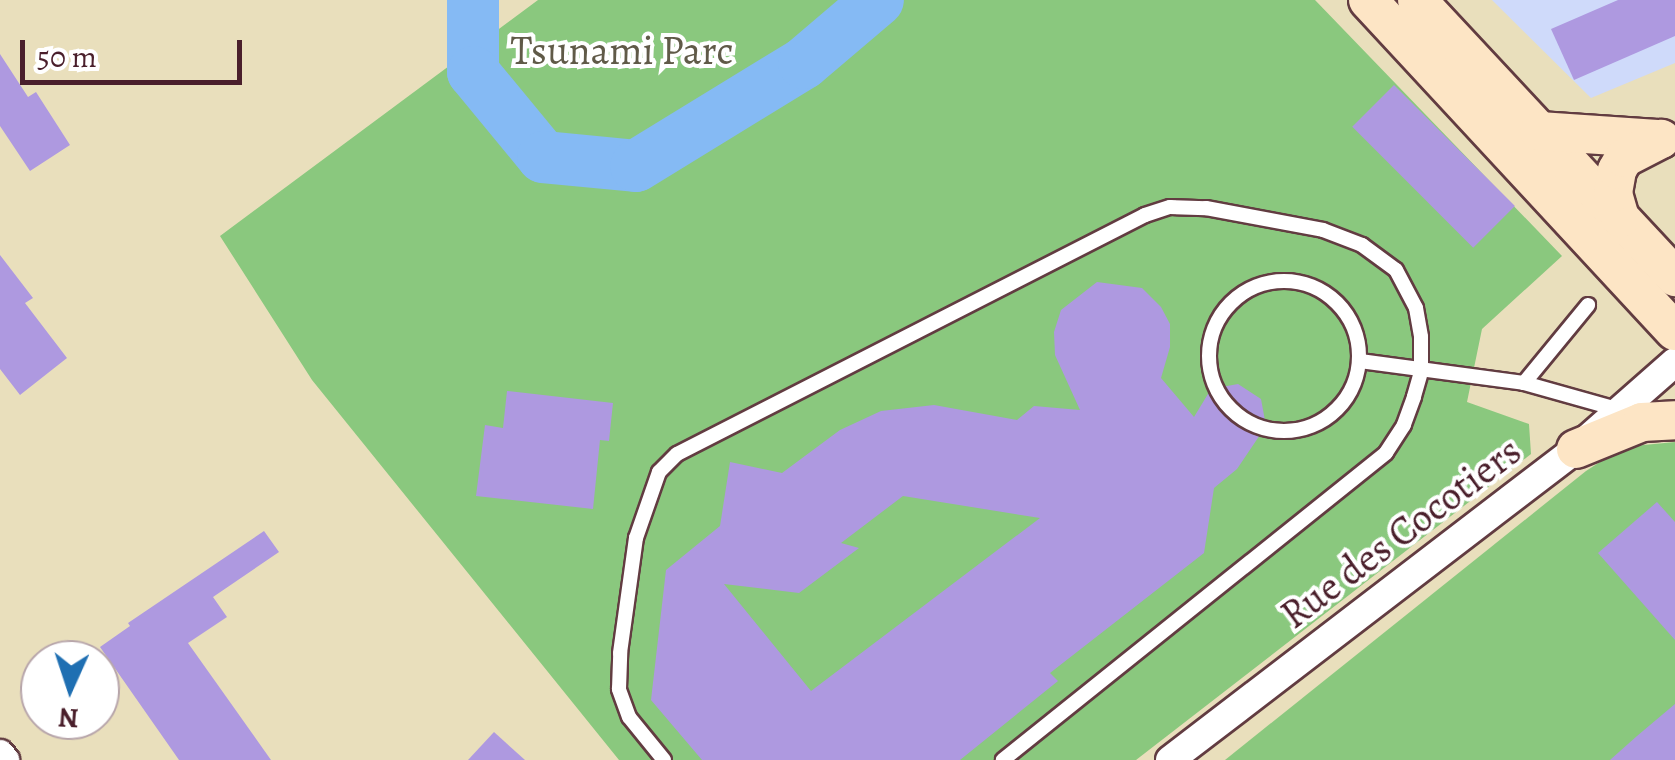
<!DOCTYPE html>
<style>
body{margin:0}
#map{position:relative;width:1675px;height:760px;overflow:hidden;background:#e9dfbc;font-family:Alegreya,serif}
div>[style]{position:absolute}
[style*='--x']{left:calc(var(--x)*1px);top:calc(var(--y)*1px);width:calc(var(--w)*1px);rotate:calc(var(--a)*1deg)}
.built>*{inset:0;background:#cfdafa}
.green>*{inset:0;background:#8ac87e}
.river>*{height:52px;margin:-26px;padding:0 26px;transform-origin:26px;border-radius:26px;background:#85baf4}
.building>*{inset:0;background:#ae99e0;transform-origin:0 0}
.roads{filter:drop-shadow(2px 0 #623c41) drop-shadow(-2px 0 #623c41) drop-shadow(0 2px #623c41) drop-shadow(0 -2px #623c41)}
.service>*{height:14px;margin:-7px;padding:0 7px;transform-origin:7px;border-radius:7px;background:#fff}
.service>.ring{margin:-7px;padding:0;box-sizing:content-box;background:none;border:14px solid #fff;border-radius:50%}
.minor>*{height:28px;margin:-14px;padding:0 14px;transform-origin:14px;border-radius:14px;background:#fff}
.secondary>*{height:38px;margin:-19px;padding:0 19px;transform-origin:19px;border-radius:19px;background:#fde5c5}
span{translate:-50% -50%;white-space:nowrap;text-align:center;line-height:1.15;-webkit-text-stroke:8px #fff;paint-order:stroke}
.park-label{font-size:40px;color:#605a48}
.street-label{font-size:40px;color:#4a1f2b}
.north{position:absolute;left:20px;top:640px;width:100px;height:100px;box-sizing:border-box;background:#fff;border:2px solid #b7a5aa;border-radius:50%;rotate:183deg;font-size:28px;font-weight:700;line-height:40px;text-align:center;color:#4a1f2b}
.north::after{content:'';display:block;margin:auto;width:35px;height:45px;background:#1f6fb2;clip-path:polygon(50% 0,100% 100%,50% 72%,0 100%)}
.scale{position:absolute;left:20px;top:40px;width:222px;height:45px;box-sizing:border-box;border:5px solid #4a1f2b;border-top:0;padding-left:12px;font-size:30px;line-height:35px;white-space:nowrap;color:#4a1f2b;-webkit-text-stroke:8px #fff;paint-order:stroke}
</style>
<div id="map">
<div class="built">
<i style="clip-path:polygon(1492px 0,1675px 0,1675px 63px,1591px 98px)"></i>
</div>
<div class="green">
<i style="clip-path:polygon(538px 0,1315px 0,1562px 256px,1482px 329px,1467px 402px,1529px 424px,1531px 454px,1136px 760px,619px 760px,312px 380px,220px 236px)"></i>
<i style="clip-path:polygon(1675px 442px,1675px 760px,1225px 760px,1586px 471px,1623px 447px)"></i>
</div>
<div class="river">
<i style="--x:473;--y:0;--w:72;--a:90"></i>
<i style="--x:473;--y:72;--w:110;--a:50.5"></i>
<i style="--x:543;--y:157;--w:93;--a:5.5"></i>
<i style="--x:636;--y:166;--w:197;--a:-31.5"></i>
<i style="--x:804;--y:63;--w:97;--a:-40.4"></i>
</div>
<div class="building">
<i style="clip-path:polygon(1618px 0,1675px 0,1675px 36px,1574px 80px,1551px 29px)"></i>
<i style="clip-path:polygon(0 54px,28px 97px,36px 92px,70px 145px,30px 171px,0 126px)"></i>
<i style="left:1394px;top:85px;width:171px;height:59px;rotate:45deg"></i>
<i style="clip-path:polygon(0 255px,33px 298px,25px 303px,67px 358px,20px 395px,0 369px)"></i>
<i style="clip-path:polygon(evenodd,1097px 282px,1142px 288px,1161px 307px,1170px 324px,1170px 347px,1161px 378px,1194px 417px,1211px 389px,1238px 384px,1261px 399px,1266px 426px,1237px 469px,1214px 488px,1204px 553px,1050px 673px,1058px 681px,960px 760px,702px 760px,651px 700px,666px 570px,720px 526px,730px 462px,782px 473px,840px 430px,881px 411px,934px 405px,1017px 420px,1034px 406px,1080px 410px,1055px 355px,1054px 332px,1061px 310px,1097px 282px,903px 496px,1040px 518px,811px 691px,724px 584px,799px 593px,859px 548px,841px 543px,903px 496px)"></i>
<i style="clip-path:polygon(507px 391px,613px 403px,609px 441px,600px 440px,593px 509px,476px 496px,485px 425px,503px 428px)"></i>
<i style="clip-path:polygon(1657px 502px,1675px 522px,1675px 640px,1598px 553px)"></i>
<i style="clip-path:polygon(264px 531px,279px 552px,213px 597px,227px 617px,188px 643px,271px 760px,179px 760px,100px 647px,130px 626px,128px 623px)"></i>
<i style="clip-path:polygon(1675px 704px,1675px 760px,1610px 760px,1637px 736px)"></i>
<i style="clip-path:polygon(494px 732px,525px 760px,468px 760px)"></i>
</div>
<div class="roads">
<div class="service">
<i class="ring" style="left:1209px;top:281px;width:136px;height:136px"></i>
<i style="--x:1360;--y:361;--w:165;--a:7.6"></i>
<i style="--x:1524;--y:383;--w:100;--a:15.7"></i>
<i style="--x:1524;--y:383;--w:101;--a:-50.6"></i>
<i style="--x:664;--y:760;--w:55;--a:-129.1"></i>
<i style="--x:629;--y:717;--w:30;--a:-110"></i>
<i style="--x:619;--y:689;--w:36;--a:-88"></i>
<i style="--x:620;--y:653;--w:116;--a:-82.1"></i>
<i style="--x:636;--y:538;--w:70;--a:-70.8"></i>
<i style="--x:659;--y:472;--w:25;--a:-45"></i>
<i style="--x:677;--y:454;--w:525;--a:-27.05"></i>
<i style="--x:1145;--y:215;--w:26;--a:-18"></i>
<i style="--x:1170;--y:207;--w:36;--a:2"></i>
<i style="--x:1206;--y:208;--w:119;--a:10.6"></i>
<i style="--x:1323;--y:230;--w:42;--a:21"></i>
<i style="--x:1362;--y:245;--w:42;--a:36.3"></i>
<i style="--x:1396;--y:270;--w:43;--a:62.2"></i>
<i style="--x:1416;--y:308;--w:29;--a:80"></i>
<i style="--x:1421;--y:337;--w:35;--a:90"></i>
<i style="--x:1421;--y:372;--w:26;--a:106"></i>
<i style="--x:1414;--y:397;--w:30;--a:110"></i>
<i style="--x:1404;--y:425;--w:33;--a:123"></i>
<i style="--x:1386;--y:453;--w:491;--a:141.3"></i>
</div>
<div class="minor">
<i style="--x:0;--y:754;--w:8;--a:50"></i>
<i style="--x:1170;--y:760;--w:511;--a:-37.45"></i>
<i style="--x:1576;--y:449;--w:132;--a:-41.3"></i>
</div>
<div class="secondary">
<i style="--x:1368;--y:0;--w:451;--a:47.2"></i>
<i style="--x:1417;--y:0;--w:379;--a:47"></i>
<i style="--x:1539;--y:131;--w:122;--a:3.8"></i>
<i style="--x:1620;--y:218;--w:26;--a:-106"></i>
<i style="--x:1613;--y:193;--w:23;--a:-80"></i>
<i style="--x:1617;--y:170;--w:14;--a:-60"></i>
<i style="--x:1624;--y:158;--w:42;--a:-27.2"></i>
<i style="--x:1576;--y:449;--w:71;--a:-22.2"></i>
<i style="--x:1642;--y:422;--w:33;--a:-3"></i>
</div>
</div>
<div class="park-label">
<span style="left:622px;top:51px">Tsunami Parc</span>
</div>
<div class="street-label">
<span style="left:1401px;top:533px;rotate:-37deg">Rue des Cocotiers</span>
</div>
<div class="north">N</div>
<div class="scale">50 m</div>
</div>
